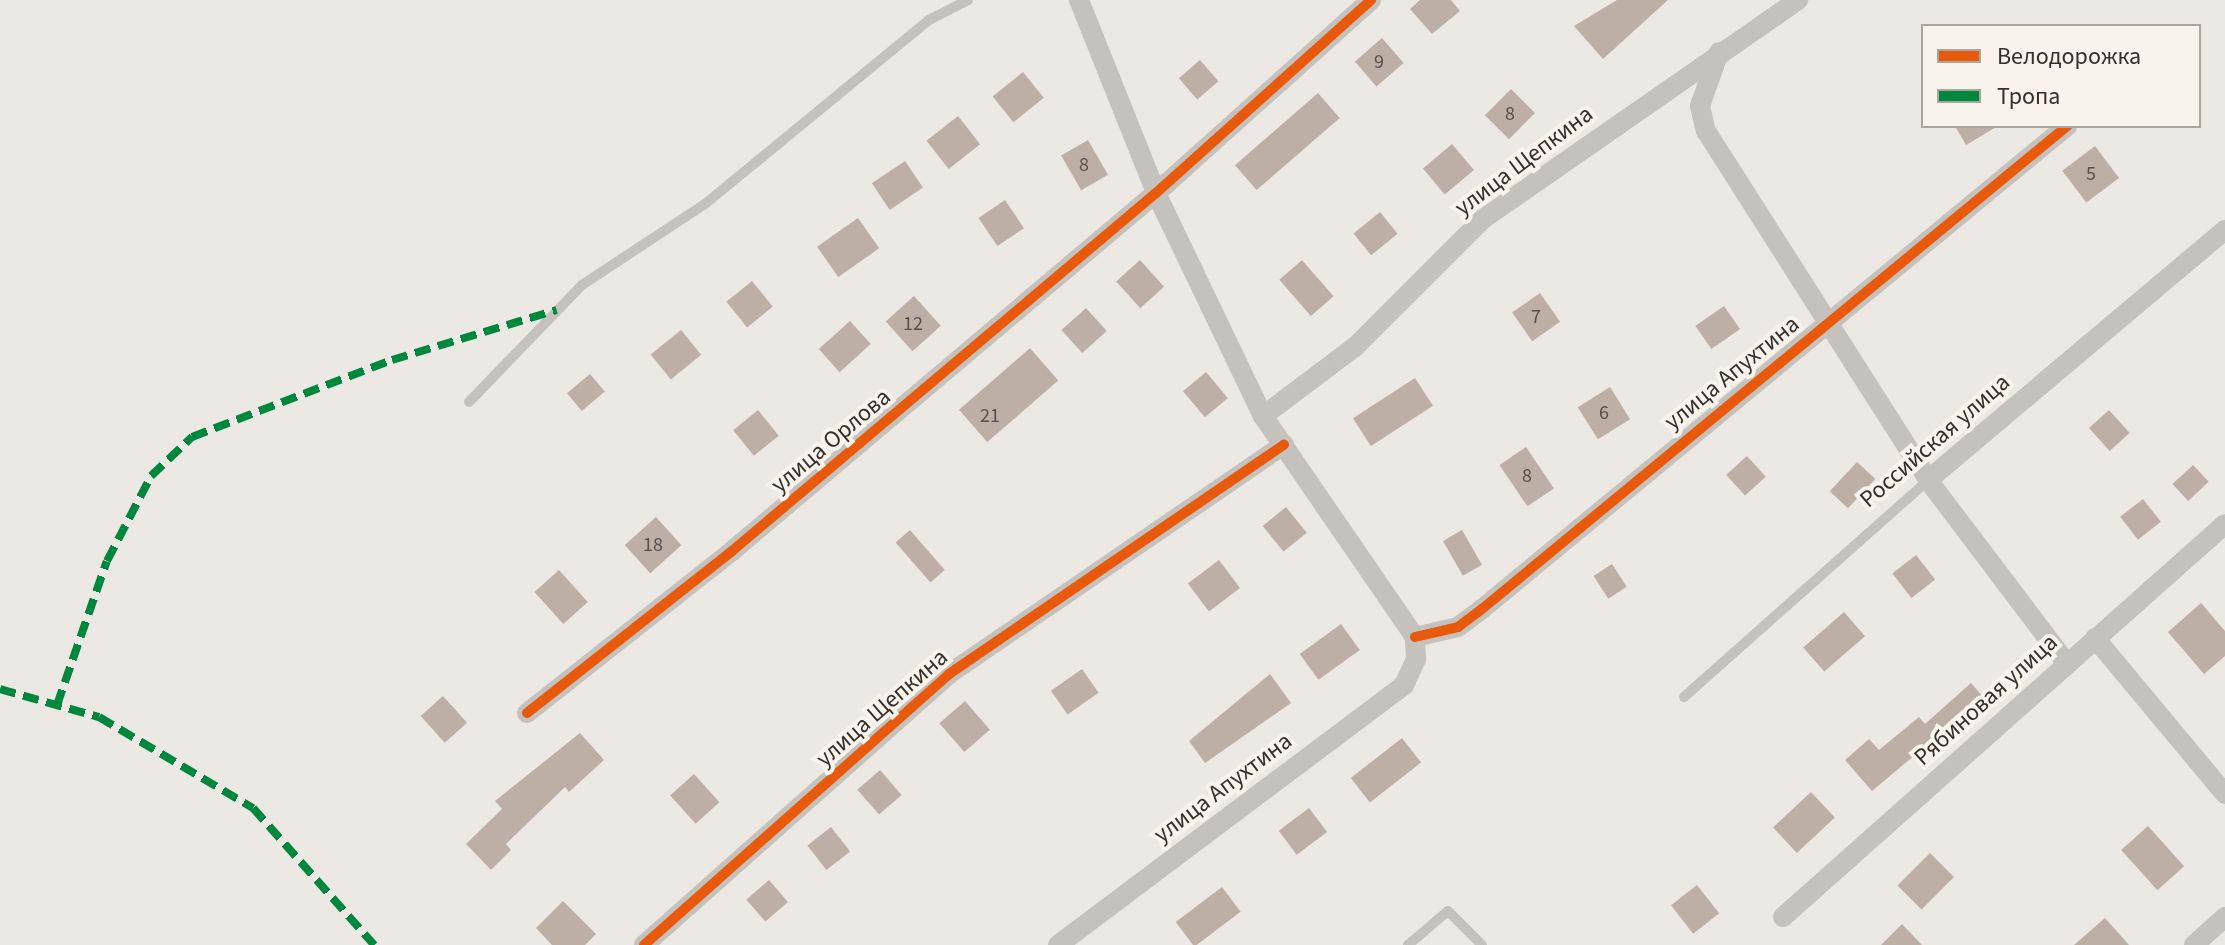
<!DOCTYPE html>
<meta charset="utf-8">
<style>
body{margin:0}
#map{position:relative;width:2225px;height:945px;overflow:hidden;background:#ece8e3;font-family:"Source Sans 3",sans-serif}
div>[style]{position:absolute}
[style*='--x']{left:calc(var(--x)*1px);top:calc(var(--y)*1px);width:calc(var(--w)*1px);rotate:calc(var(--a)*1deg)}
.building>*{inset:0;background:#beafa6;transform-origin:0 0}
.service>*{height:10px;margin:-5px;padding:0 5px;transform-origin:5px;border-radius:5px;background:#c5c1bc}
.minor>*{height:20px;margin:-10px;padding:0 10px;transform-origin:10px;border-radius:10px;background:#c5c1bc}
.quiet>*{height:8px;margin-top:-4px;transform-origin:0;background:repeating-linear-gradient(90deg,#00873e 0 16px,transparent 0 24px)}
.cycleway>*{height:10px;margin:-5px;padding:0 5px;transform-origin:5px;border-radius:5px;background:#e8590c}
span{translate:-50% -50%;white-space:nowrap;text-align:center;line-height:1.15;-webkit-text-stroke:8px #f8f3eb;paint-order:stroke}
.number-label{font-size:20px;color:#584f49}
.number-label span{-webkit-text-stroke-width:0}
.street-label{font-size:24px;color:#362f2a}
.legend{position:absolute;left:1921px;top:24px;width:280px;height:104px;box-sizing:border-box;background:#f8f3eb;border:2px solid #aaa59e;margin:0;padding:10px 14px;list-style:none;font-size:24px;color:#362f2a}
.legend li{display:flex;align-items:center;gap:16px;height:40px}
.legend b{width:40px;border:2px solid #aaa59e}
</style>
<div id="map">
<div class="building">
<i style="clip-path:polygon(1420px 0,1451px 0,1460px 11px,1432px 34px,1410px 9px)"></i>
<i style="clip-path:polygon(1617px 0,1668px 0,1603px 59px,1574px 26px)"></i>
<i style="left:1382px;top:38px;width:33px;height:36px;rotate:49deg"></i>
<i style="left:1200px;top:60px;width:28px;height:28px;rotate:49deg"></i>
<i style="left:1023px;top:72px;width:33px;height:39px;rotate:51deg"></i>
<i style="left:1511px;top:89px;width:34px;height:37px;rotate:45deg"></i>
<i style="left:1318px;top:93px;width:33px;height:110px;rotate:49deg"></i>
<i style="left:958px;top:116px;width:36px;height:40px;rotate:52deg"></i>
<i style="clip-path:polygon(1955px 126px,1998px 126px,1966px 145px)"></i>
<i style="left:1088px;top:140px;width:40px;height:31px;rotate:60deg"></i>
<i style="left:1452px;top:144px;width:34px;height:38px;rotate:50deg"></i>
<i style="left:2095px;top:146px;width:40px;height:41px;rotate:53deg"></i>
<i style="left:905px;top:161px;width:32px;height:40px;rotate:56deg"></i>
<i style="left:1005px;top:200px;width:34px;height:32px;rotate:56deg"></i>
<i style="left:1380px;top:212px;width:28px;height:34px;rotate:51deg"></i>
<i style="left:858px;top:218px;width:37px;height:50px;rotate:55deg"></i>
<i style="left:1140px;top:260px;width:36px;height:32px;rotate:48deg"></i>
<i style="left:1302px;top:260px;width:48px;height:30px;rotate:49deg"></i>
<i style="left:752px;top:281px;width:33px;height:33px;rotate:51deg"></i>
<i style="left:1540px;top:293px;width:35px;height:34px;rotate:55deg"></i>
<i style="left:914px;top:296px;width:40px;height:38px;rotate:48deg"></i>
<i style="left:1724px;top:306px;width:28px;height:35px;rotate:55deg"></i>
<i style="left:1086px;top:308px;width:31px;height:33px;rotate:48deg"></i>
<i style="left:850px;top:321px;width:31px;height:42px;rotate:48deg"></i>
<i style="left:681px;top:330px;width:32px;height:39px;rotate:51deg"></i>
<i style="left:1030px;top:348px;width:43px;height:94px;rotate:49deg"></i>
<i style="left:1206px;top:372px;width:34px;height:30px;rotate:50deg"></i>
<i style="left:590px;top:374px;width:23px;height:30px;rotate:50deg"></i>
<i style="left:1415px;top:378px;width:33px;height:74px;rotate:57deg"></i>
<i style="left:1610px;top:387px;width:38px;height:38px;rotate:58deg"></i>
<i style="left:758px;top:410px;width:33px;height:32px;rotate:51deg"></i>
<i style="left:2109px;top:410px;width:31px;height:27px;rotate:48deg"></i>
<i style="left:1526px;top:447px;width:50px;height:32px;rotate:56deg"></i>
<i style="left:1747px;top:456px;width:28px;height:28px;rotate:48deg"></i>
<i style="left:1857px;top:462px;width:25px;height:40px;rotate:43deg"></i>
<i style="left:2193px;top:465px;width:23px;height:28px;rotate:47deg"></i>
<i style="left:2143px;top:499px;width:29px;height:29px;rotate:52deg"></i>
<i style="left:1286px;top:507px;width:33px;height:30px;rotate:51deg"></i>
<i style="left:656px;top:517px;width:38px;height:42px;rotate:48deg"></i>
<i style="left:910px;top:530px;width:53px;height:19px;rotate:49deg"></i>
<i style="left:1462px;top:530px;width:40px;height:22px;rotate:60deg"></i>
<i style="left:1916px;top:555px;width:31px;height:30px;rotate:52deg"></i>
<i style="left:1219px;top:560px;width:35px;height:39px;rotate:53deg"></i>
<i style="left:1612px;top:564px;width:27px;height:22px;rotate:57deg"></i>
<i style="left:559px;top:570px;width:43px;height:33px;rotate:48deg"></i>
<i style="clip-path:polygon(2201px 603px,2225px 631px,2225px 656px,2204px 674px,2168px 632px)"></i>
<i style="left:1844px;top:612px;width:32px;height:54px;rotate:49deg"></i>
<i style="left:1341px;top:624px;width:32px;height:51px;rotate:54deg"></i>
<i style="left:1082px;top:669px;width:29px;height:38px;rotate:55deg"></i>
<i style="clip-path:polygon(1270px 674px,1291px 703px,1205px 763px,1189px 741px)"></i>
<i style="clip-path:polygon(1971px 683px,1984px 698px,1920px 761px,1915px 755px,1872px 791px,1845px 760px,1869px 739px,1879px 750px,1919px 717px,1925px 724px)"></i>
<i style="left:443px;top:696px;width:36px;height:30px;rotate:48deg"></i>
<i style="left:965px;top:701px;width:38px;height:34px;rotate:49deg"></i>
<i style="clip-path:polygon(580px 733px,604px 760px,569px 792px,565px 787px,506px 844px,511px 850px,491px 870px,466px 844px,502px 809px,495px 801px)"></i>
<i style="left:1402px;top:738px;width:31px;height:65px;rotate:52deg"></i>
<i style="left:880px;top:770px;width:33px;height:30px;rotate:49deg"></i>
<i style="left:694px;top:774px;width:38px;height:32px;rotate:48deg"></i>
<i style="left:1811px;top:792px;width:35px;height:52px;rotate:47deg"></i>
<i style="left:1309px;top:808px;width:30px;height:38px;rotate:53deg"></i>
<i style="left:2148px;top:826px;width:54px;height:36px;rotate:48deg"></i>
<i style="left:831px;top:827px;width:31px;height:30px;rotate:52deg"></i>
<i style="left:1930px;top:853px;width:34px;height:46px;rotate:45deg"></i>
<i style="left:769px;top:880px;width:29px;height:30px;rotate:49deg"></i>
<i style="left:1697px;top:885px;width:36px;height:33px;rotate:52deg"></i>
<i style="left:1222px;top:887px;width:31px;height:58px;rotate:53deg"></i>
<i style="clip-path:polygon(563px 901px,596px 934px,585px 945px,552px 945px,536px 928px)"></i>
<i style="clip-path:polygon(2105px 918px,2129px 945px,2074px 945px)"></i>
<i style="clip-path:polygon(1902px 924px,1922px 945px,1881px 945px)"></i>
</div>
<div class="service">
<i style="--x:469;--y:402;--w:163;--a:-46"></i>
<i style="--x:582;--y:285;--w:147;--a:-33.4"></i>
<i style="--x:705;--y:204;--w:290;--a:-39.4"></i>
<i style="--x:929;--y:20;--w:44;--a:-27.1"></i>
<i style="--x:1684;--y:697;--w:327;--a:-41.6"></i>
<i style="--x:1408;--y:945;--w:52;--a:-40.4"></i>
<i style="--x:1448;--y:911;--w:48;--a:45"></i>
</div>
<div class="minor">
<i style="--x:1079;--y:0;--w:208;--a:68.2"></i>
<i style="--x:1156;--y:193;--w:247;--a:64.4"></i>
<i style="--x:1263;--y:416;--w:268;--a:55.5"></i>
<i style="--x:1719;--y:52;--w:57;--a:109.4"></i>
<i style="--x:1700;--y:106;--w:26;--a:77"></i>
<i style="--x:1706;--y:131;--w:414;--a:57.5"></i>
<i style="--x:1928;--y:480;--w:231;--a:52.9"></i>
<i style="--x:1263;--y:416;--w:116;--a:-37"></i>
<i style="--x:1356;--y:346;--w:180;--a:-45"></i>
<i style="--x:1483;--y:219;--w:384;--a:-34.8"></i>
<i style="--x:1928;--y:480;--w:388;--a:-40.1"></i>
<i style="--x:1415;--y:637;--w:44;--a:-13.1"></i>
<i style="--x:1458;--y:627;--w:30;--a:-37"></i>
<i style="--x:1482;--y:609;--w:759;--a:-39.54"></i>
<i style="--x:2095;--y:638;--w:203;--a:50.2"></i>
<i style="--x:527;--y:713;--w:261;--a:-38.3"></i>
<i style="--x:732;--y:551;--w:555;--a:-40.18"></i>
<i style="--x:1156;--y:193;--w:289;--a:-41.9"></i>
<i style="--x:1783;--y:917;--w:591;--a:-41.64"></i>
<i style="--x:644;--y:945;--w:408;--a:-41.6"></i>
<i style="--x:949;--y:674;--w:406;--a:-34.4"></i>
<i style="--x:1058;--y:945;--w:433;--a:-36.9"></i>
<i style="--x:1404;--y:685;--w:29;--a:-65"></i>
<i style="--x:1416;--y:659;--w:22;--a:-93"></i>
<i style="--x:2194;--y:945;--w:42;--a:-42.1"></i>
</div>
<div class="quiet">
<i style="--x:0;--y:689;--w:103;--a:15.8"></i>
<i style="--x:99;--y:717;--w:179;--a:30.6"></i>
<i style="--x:253;--y:808;--w:183;--a:48.5"></i>
<i style="--x:57;--y:705;--w:152;--a:-70.9"></i>
<i style="--x:107;--y:561;--w:96;--a:-62.6"></i>
<i style="--x:151;--y:476;--w:57;--a:-43.6"></i>
<i style="--x:192;--y:437;--w:214;--a:-21.1"></i>
<i style="--x:392;--y:360;--w:172;--a:-16.9"></i>
</div>
<div class="cycleway">
<i style="--x:1415;--y:637;--w:44;--a:-13.1"></i>
<i style="--x:1458;--y:627;--w:30;--a:-37"></i>
<i style="--x:1482;--y:609;--w:759;--a:-39.54"></i>
<i style="--x:527;--y:713;--w:261;--a:-38.3"></i>
<i style="--x:732;--y:551;--w:555;--a:-40.18"></i>
<i style="--x:1156;--y:193;--w:289;--a:-41.9"></i>
<i style="--x:644;--y:945;--w:408;--a:-41.6"></i>
<i style="--x:949;--y:674;--w:406;--a:-34.4"></i>
</div>
<div class="number-label">
<span style="left:1379px;top:62px">9</span>
<span style="left:1510px;top:114px">8</span>
<span style="left:1084px;top:165px">8</span>
<span style="left:2091px;top:174px">5</span>
<span style="left:1536px;top:317px">7</span>
<span style="left:913px;top:324px">12</span>
<span style="left:1604px;top:413px">6</span>
<span style="left:990px;top:416px">21</span>
<span style="left:1527px;top:476px">8</span>
<span style="left:653px;top:545px">18</span>
</div>
<div class="street-label">
<span style="left:1524px;top:161px;rotate:-37deg">улица Щепкина</span>
<span style="left:1732px;top:373px;rotate:-39deg">улица Апухтина</span>
<span style="left:831px;top:441px;rotate:-40deg">улица Орлова</span>
<span style="left:1935px;top:441px;rotate:-41deg">Российская улица</span>
<span style="left:1986px;top:700px;rotate:-42deg">Рябиновая улица</span>
<span style="left:882px;top:708px;rotate:-41deg">улица Щепкина</span>
<span style="left:1223px;top:788px;rotate:-37deg">улица Апухтина</span>
</div>
<ul class="legend">
<li><b style="height:10px;background:#e8590c"></b>Велодорожка</li>
<li><b style="height:10px;background:#00873e"></b>Тропа</li>
</ul>
</div>
